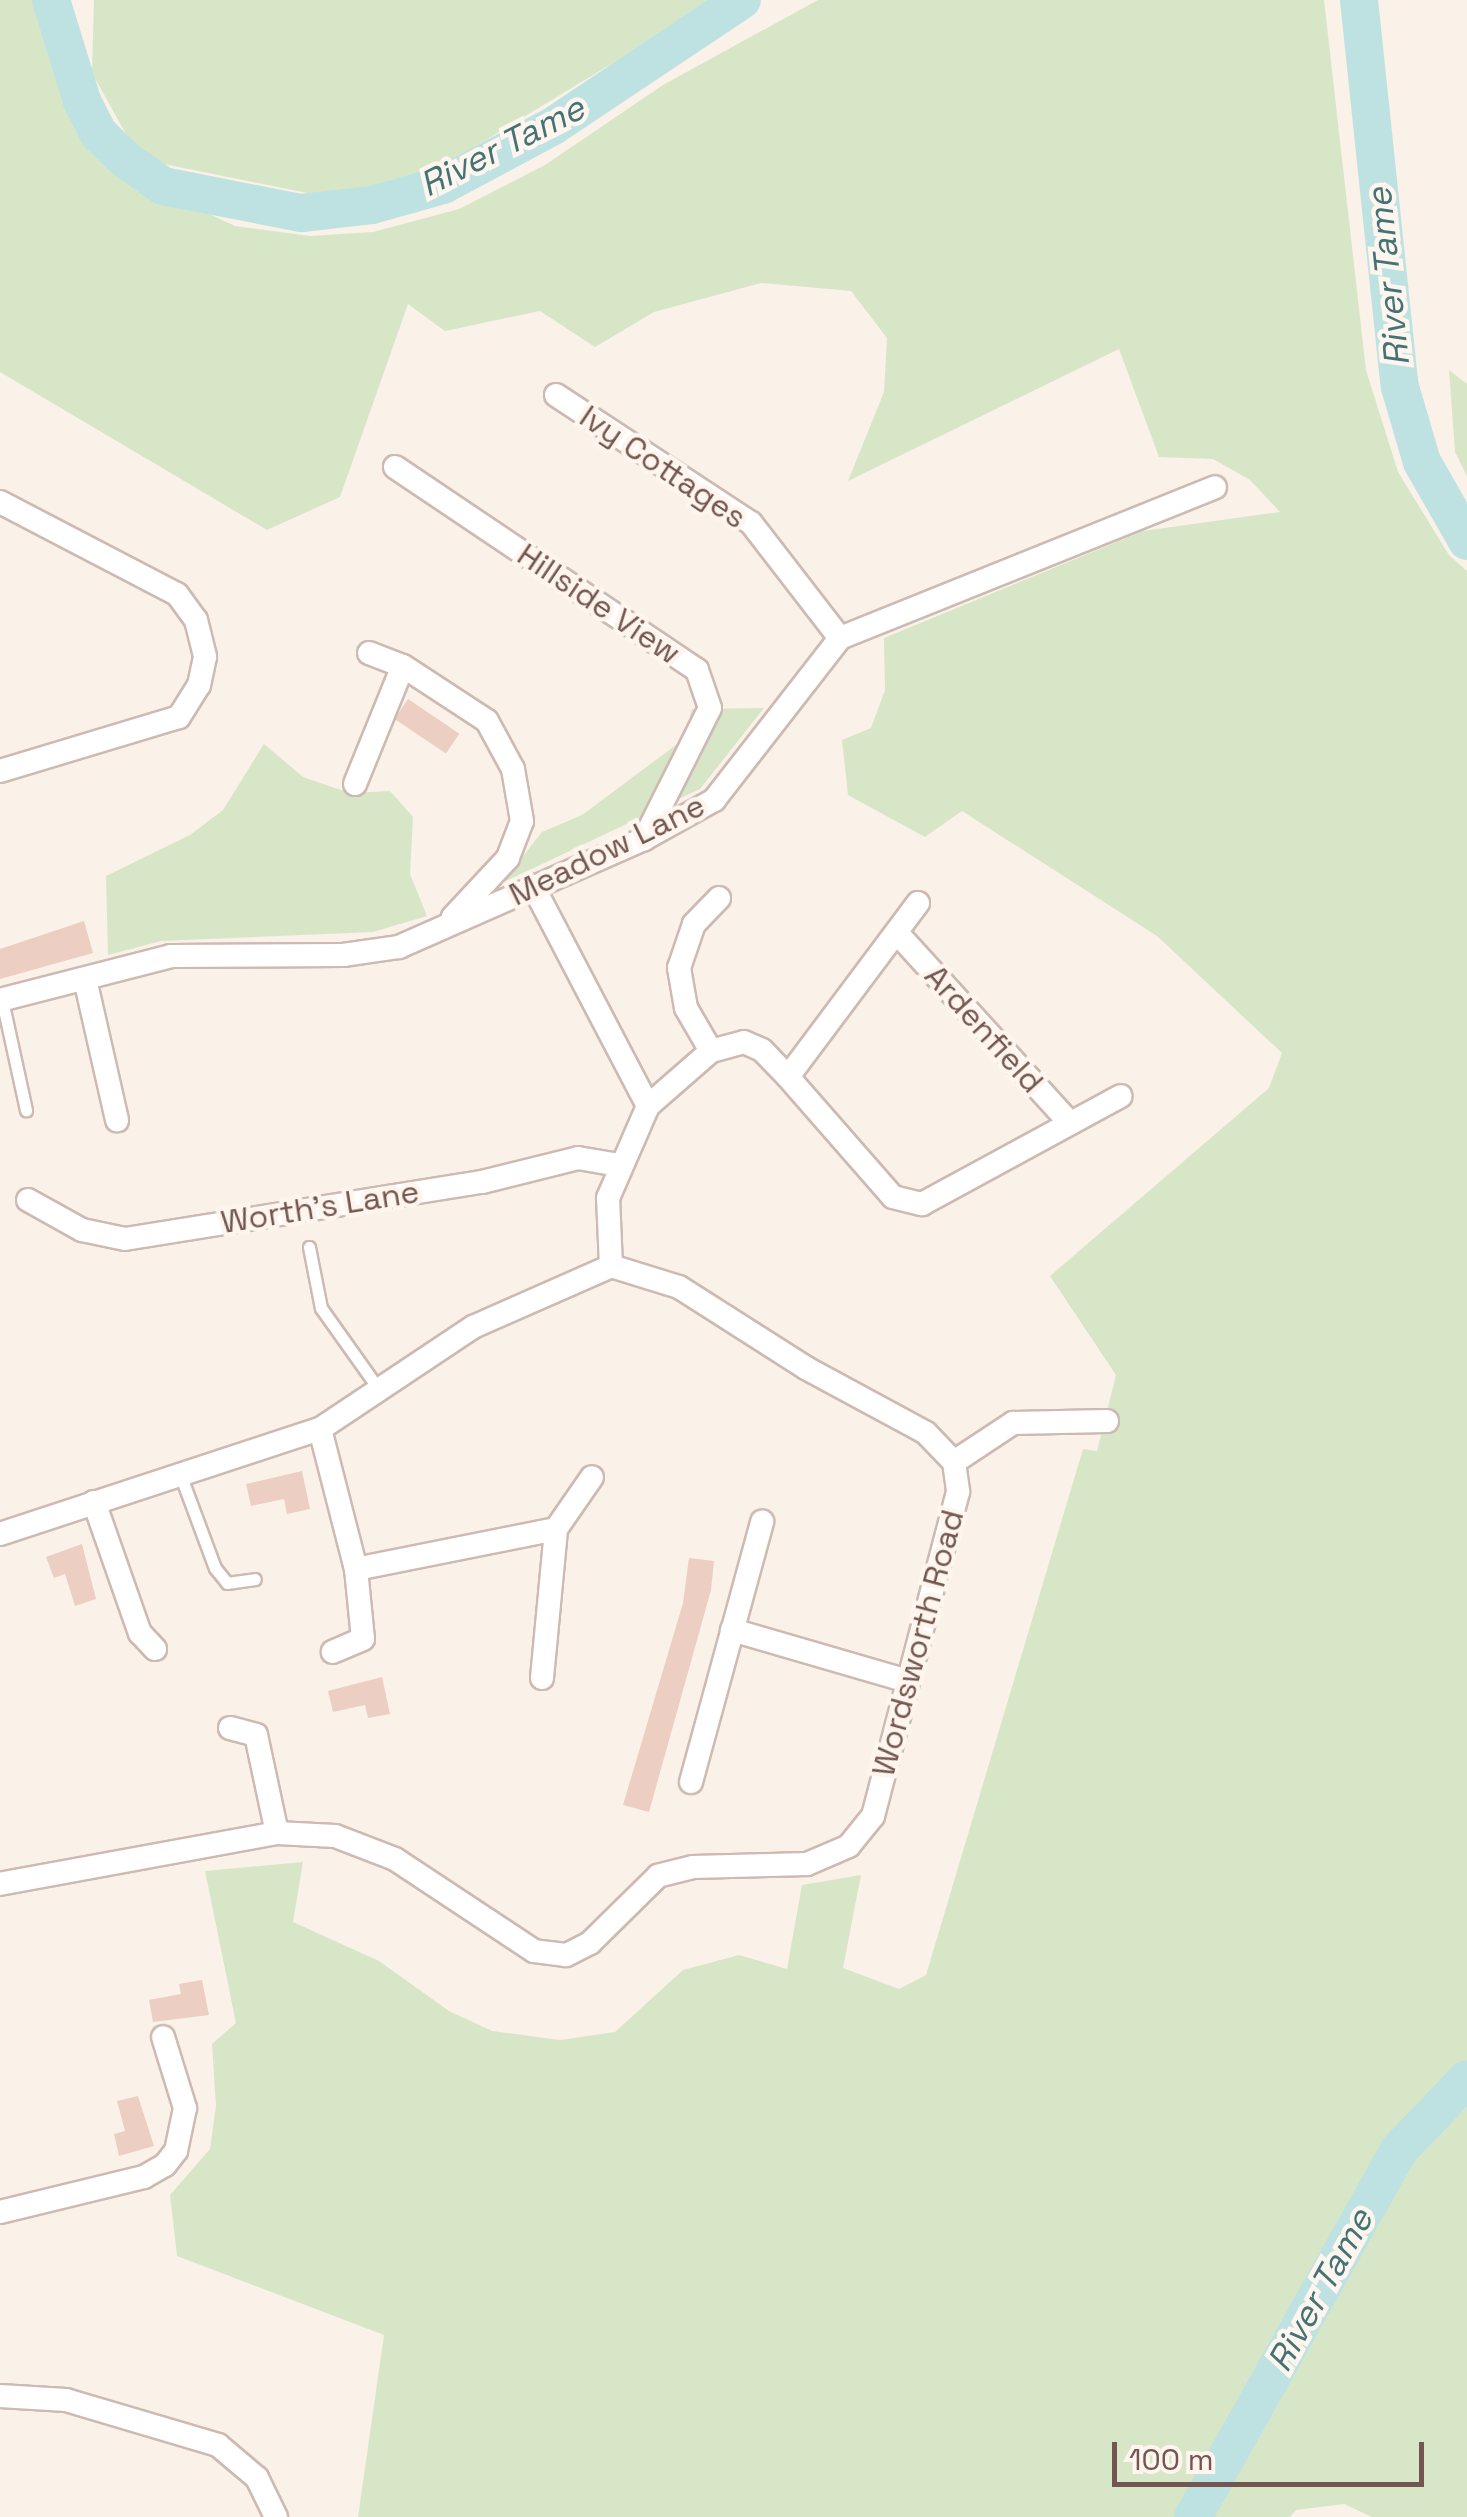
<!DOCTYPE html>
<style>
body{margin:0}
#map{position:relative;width:1467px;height:2517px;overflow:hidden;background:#faf1e8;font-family:"Space Grotesk",sans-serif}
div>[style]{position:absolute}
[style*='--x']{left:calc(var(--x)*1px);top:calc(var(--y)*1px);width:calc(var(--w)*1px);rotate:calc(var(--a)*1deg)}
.green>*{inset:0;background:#d8e6c8}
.river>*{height:38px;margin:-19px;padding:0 19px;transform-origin:19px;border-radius:19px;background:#bee2e2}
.building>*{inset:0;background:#edcec2;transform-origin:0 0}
.roads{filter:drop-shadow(2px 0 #cdbab2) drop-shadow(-2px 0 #cdbab2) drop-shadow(0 2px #cdbab2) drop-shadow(0 -2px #cdbab2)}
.lane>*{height:11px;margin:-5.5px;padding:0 5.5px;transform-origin:5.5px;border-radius:5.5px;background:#fff}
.street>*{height:22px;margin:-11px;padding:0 11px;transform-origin:11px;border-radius:11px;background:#fff}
span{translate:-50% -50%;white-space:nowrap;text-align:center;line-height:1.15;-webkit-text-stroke:9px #fdf5ee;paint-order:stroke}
.street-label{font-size:32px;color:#72564f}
.water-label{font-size:35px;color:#447375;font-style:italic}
.scale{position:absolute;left:1112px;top:2442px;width:312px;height:45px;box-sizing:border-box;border:5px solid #72564f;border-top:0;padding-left:12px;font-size:30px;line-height:35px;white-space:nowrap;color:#72564f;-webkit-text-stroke:8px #fdf5ee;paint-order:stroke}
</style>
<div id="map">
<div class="green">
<i style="clip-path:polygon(0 0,42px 0,87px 140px,115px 170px,235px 226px,310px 236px,373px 232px,459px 209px,545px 165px,663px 85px,818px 0,1324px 0,1366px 370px,1398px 472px,1449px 555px,1467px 571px,1467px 2517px,1372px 2517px,1344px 2504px,1296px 2510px,1290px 2517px,358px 2517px,384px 2335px,177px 2256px,170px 2195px,210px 2149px,216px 2106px,212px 2044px,236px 2023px,205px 1871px,303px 1862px,293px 1922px,379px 1961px,449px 2011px,492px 2031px,560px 2040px,615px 2032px,683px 1970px,739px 1955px,787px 1969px,802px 1885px,861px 1875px,843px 1968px,899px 1989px,926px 1975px,1083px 1449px,1097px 1451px,1116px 1375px,1050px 1276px,1269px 1088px,1282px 1053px,1157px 936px,962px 811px,925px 837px,848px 795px,842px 740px,871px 728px,885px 690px,884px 638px,1143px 531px,1280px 512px,1250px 480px,1213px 459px,1159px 457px,1119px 349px,848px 481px,884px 392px,887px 338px,851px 291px,761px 283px,654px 312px,595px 347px,540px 311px,445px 331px,408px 304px,340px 497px,267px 530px,0 372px)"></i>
<i style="clip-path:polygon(94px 0,717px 0,461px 155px,416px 179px,360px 194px,307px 193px,154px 162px,131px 143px,92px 73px)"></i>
<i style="clip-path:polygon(1449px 370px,1467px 384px,1467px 476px,1455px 452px)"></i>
<i style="clip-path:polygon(764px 708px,700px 789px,502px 883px,542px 832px,582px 815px,684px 739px,692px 709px)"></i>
<i style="clip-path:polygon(264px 744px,303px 777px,350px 793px,390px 791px,413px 817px,410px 874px,427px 916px,373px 932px,161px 941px,108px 955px,106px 876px,190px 835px,223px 810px)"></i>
</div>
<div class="river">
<i style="--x:51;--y:0;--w:106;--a:72.9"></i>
<i style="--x:82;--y:101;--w:36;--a:63"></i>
<i style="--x:98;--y:133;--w:39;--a:44"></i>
<i style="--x:126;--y:160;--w:45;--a:35.1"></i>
<i style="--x:163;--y:186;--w:141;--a:11.1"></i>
<i style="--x:301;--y:213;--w:71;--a:-6.4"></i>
<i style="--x:372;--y:205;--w:74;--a:-15.7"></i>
<i style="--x:443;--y:185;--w:125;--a:-28.2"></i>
<i style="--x:553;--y:126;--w:227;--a:-33.7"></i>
<i style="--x:1359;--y:0;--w:389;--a:84"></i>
<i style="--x:1400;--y:387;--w:78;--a:73.7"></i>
<i style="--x:1422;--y:462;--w:91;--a:60.3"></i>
<i style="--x:1193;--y:2517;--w:421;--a:-60.7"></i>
<i style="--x:1399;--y:2150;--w:98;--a:-46.2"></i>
</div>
<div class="building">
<i style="left:408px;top:699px;width:62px;height:24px;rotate:34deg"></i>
<i style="clip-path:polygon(84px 921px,93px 953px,0 979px,0 949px)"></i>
<i style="clip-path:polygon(302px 1471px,310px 1509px,287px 1514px,284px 1499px,251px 1506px,246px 1484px)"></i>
<i style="clip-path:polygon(82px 1544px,96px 1599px,75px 1606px,65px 1574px,54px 1578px,46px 1557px)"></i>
<i style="clip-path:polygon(689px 1558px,714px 1561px,711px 1590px,649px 1812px,623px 1805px,683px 1603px)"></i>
<i style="clip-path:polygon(382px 1677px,390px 1714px,368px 1718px,365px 1705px,333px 1712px,328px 1691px)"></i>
<i style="clip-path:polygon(202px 1980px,209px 2015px,153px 2022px,149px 2000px,181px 1994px,179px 1984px)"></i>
<i style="clip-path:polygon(138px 2096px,154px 2146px,119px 2156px,114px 2134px,125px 2131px,117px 2101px)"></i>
</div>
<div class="roads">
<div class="lane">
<i style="--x:2;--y:1000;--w:113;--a:77.7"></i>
<i style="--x:309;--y:1247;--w:62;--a:78.9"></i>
<i style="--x:321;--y:1308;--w:102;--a:54.6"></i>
<i style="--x:180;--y:1474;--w:100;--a:69.6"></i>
<i style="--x:215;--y:1568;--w:19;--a:51"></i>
<i style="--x:227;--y:1583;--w:28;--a:-8"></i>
</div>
<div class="street">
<i style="--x:556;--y:395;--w:233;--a:33.3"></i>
<i style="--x:751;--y:523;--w:145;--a:52.3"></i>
<i style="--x:395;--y:467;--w:364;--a:33.9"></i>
<i style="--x:697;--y:670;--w:40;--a:71.1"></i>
<i style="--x:710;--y:708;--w:147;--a:116.7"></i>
<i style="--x:0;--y:502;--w:199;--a:27.5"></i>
<i style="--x:177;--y:594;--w:32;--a:54"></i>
<i style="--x:196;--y:620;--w:38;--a:76"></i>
<i style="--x:205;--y:657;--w:29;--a:102"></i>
<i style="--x:199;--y:685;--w:38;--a:122"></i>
<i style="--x:179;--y:717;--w:187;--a:163.2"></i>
<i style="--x:369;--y:653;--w:36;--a:21"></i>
<i style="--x:403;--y:666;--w:100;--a:33.2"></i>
<i style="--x:487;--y:721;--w:55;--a:61.6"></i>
<i style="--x:513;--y:769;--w:53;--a:80.2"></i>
<i style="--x:522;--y:821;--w:40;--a:111"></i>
<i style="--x:508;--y:858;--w:81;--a:133"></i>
<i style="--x:355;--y:784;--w:127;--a:-67.9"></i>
<i style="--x:533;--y:886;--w:248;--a:62.4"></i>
<i style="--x:918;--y:903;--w:217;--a:126.8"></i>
<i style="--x:788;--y:1077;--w:159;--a:48.8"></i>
<i style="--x:893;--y:1197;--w:30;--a:14"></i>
<i style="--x:922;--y:1204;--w:226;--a:-28.5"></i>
<i style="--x:898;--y:934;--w:256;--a:47.7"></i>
<i style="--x:85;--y:979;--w:145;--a:77.2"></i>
<i style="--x:0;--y:1000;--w:177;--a:-14.4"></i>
<i style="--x:171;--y:956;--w:172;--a:-0.3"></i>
<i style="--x:343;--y:955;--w:57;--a:-8.1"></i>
<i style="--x:399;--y:947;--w:268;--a:-23.8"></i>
<i style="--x:644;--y:839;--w:80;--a:-29.1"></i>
<i style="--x:714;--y:800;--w:205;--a:-52.1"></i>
<i style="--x:840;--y:638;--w:404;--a:-21.9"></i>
<i style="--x:711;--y:1051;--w:50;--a:-120.2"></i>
<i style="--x:686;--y:1008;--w:41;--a:-99.9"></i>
<i style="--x:679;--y:968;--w:46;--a:-71.2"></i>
<i style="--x:694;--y:924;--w:36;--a:-46"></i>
<i style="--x:28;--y:1200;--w:62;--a:29.1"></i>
<i style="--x:82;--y:1230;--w:44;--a:11.8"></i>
<i style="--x:125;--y:1239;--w:362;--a:-9.1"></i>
<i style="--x:482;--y:1182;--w:99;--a:-14"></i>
<i style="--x:578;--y:1158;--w:42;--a:9.7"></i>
<i style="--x:611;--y:1266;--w:68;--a:-92.5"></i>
<i style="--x:608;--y:1198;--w:100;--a:-66.5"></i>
<i style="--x:648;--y:1106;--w:84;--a:-41.1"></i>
<i style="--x:711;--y:1051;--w:34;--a:-15"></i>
<i style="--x:744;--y:1042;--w:20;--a:24"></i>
<i style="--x:762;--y:1050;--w:37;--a:46"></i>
<i style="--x:320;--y:1429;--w:145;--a:75.6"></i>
<i style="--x:356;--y:1569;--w:70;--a:84.3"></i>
<i style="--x:363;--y:1639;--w:33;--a:157"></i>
<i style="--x:954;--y:1462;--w:71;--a:-33.5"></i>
<i style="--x:1013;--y:1423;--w:94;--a:-1.2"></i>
<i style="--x:94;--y:1502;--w:139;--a:70.7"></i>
<i style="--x:140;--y:1633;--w:22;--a:47"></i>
<i style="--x:0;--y:1534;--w:337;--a:-18.2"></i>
<i style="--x:320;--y:1429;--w:184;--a:-33.7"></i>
<i style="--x:473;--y:1327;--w:151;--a:-23.8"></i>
<i style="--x:611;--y:1266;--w:71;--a:17.2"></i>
<i style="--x:679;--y:1287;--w:151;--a:32.5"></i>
<i style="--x:806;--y:1368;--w:136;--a:28.4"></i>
<i style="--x:926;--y:1433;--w:40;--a:46"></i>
<i style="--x:954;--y:1462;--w:30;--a:82"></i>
<i style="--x:958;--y:1492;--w:335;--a:104.7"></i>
<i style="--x:873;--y:1816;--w:38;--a:129"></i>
<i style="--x:849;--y:1846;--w:46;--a:156.8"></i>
<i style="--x:807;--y:1864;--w:114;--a:178.5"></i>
<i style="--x:693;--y:1867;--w:36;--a:166"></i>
<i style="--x:658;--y:1876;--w:95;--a:135.4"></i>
<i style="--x:590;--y:1943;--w:27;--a:153"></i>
<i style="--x:566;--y:1955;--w:32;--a:-173"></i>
<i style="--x:534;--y:1951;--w:167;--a:-146.5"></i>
<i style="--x:395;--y:1859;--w:64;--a:-159"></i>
<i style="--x:335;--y:1836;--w:58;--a:-177"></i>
<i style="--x:277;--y:1833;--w:282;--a:169.6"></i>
<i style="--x:356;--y:1569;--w:204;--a:-11.3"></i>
<i style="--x:732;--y:1630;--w:183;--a:16.2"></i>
<i style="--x:542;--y:1678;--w:150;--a:-84.6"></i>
<i style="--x:556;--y:1529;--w:63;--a:-55.3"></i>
<i style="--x:230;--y:1728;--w:27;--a:15"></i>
<i style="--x:256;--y:1735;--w:100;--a:77.9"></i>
<i style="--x:691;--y:1782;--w:270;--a:-74.7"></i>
<i style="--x:0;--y:2212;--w:148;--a:-13.7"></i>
<i style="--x:144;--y:2177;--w:24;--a:-30"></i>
<i style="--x:165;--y:2165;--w:18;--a:-52"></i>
<i style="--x:176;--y:2151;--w:44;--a:-78.2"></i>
<i style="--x:185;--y:2108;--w:74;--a:-107.2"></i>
<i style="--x:0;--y:2396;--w:66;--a:3.5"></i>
<i style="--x:66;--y:2400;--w:159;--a:16.5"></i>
<i style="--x:218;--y:2445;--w:51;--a:40.2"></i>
<i style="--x:257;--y:2478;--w:43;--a:64"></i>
</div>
</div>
<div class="street-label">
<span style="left:663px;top:467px;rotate:34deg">Ivy Cottages</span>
<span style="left:599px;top:604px;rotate:34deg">Hillside View</span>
<span style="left:607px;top:850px;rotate:-26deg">Meadow Lane</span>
<span style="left:984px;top:1029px;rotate:48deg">Ardenfield</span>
<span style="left:320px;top:1207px;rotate:-9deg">Worth's Lane</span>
<span style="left:918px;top:1643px;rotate:-75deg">Wordsworth Road</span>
</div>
<div class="water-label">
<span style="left:502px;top:146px;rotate:-27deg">River Tame</span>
<span style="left:1388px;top:277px;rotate:-96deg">River Tame</span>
<span style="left:1320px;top:2290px;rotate:-61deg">River Tame</span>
</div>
<div class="scale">100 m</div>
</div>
